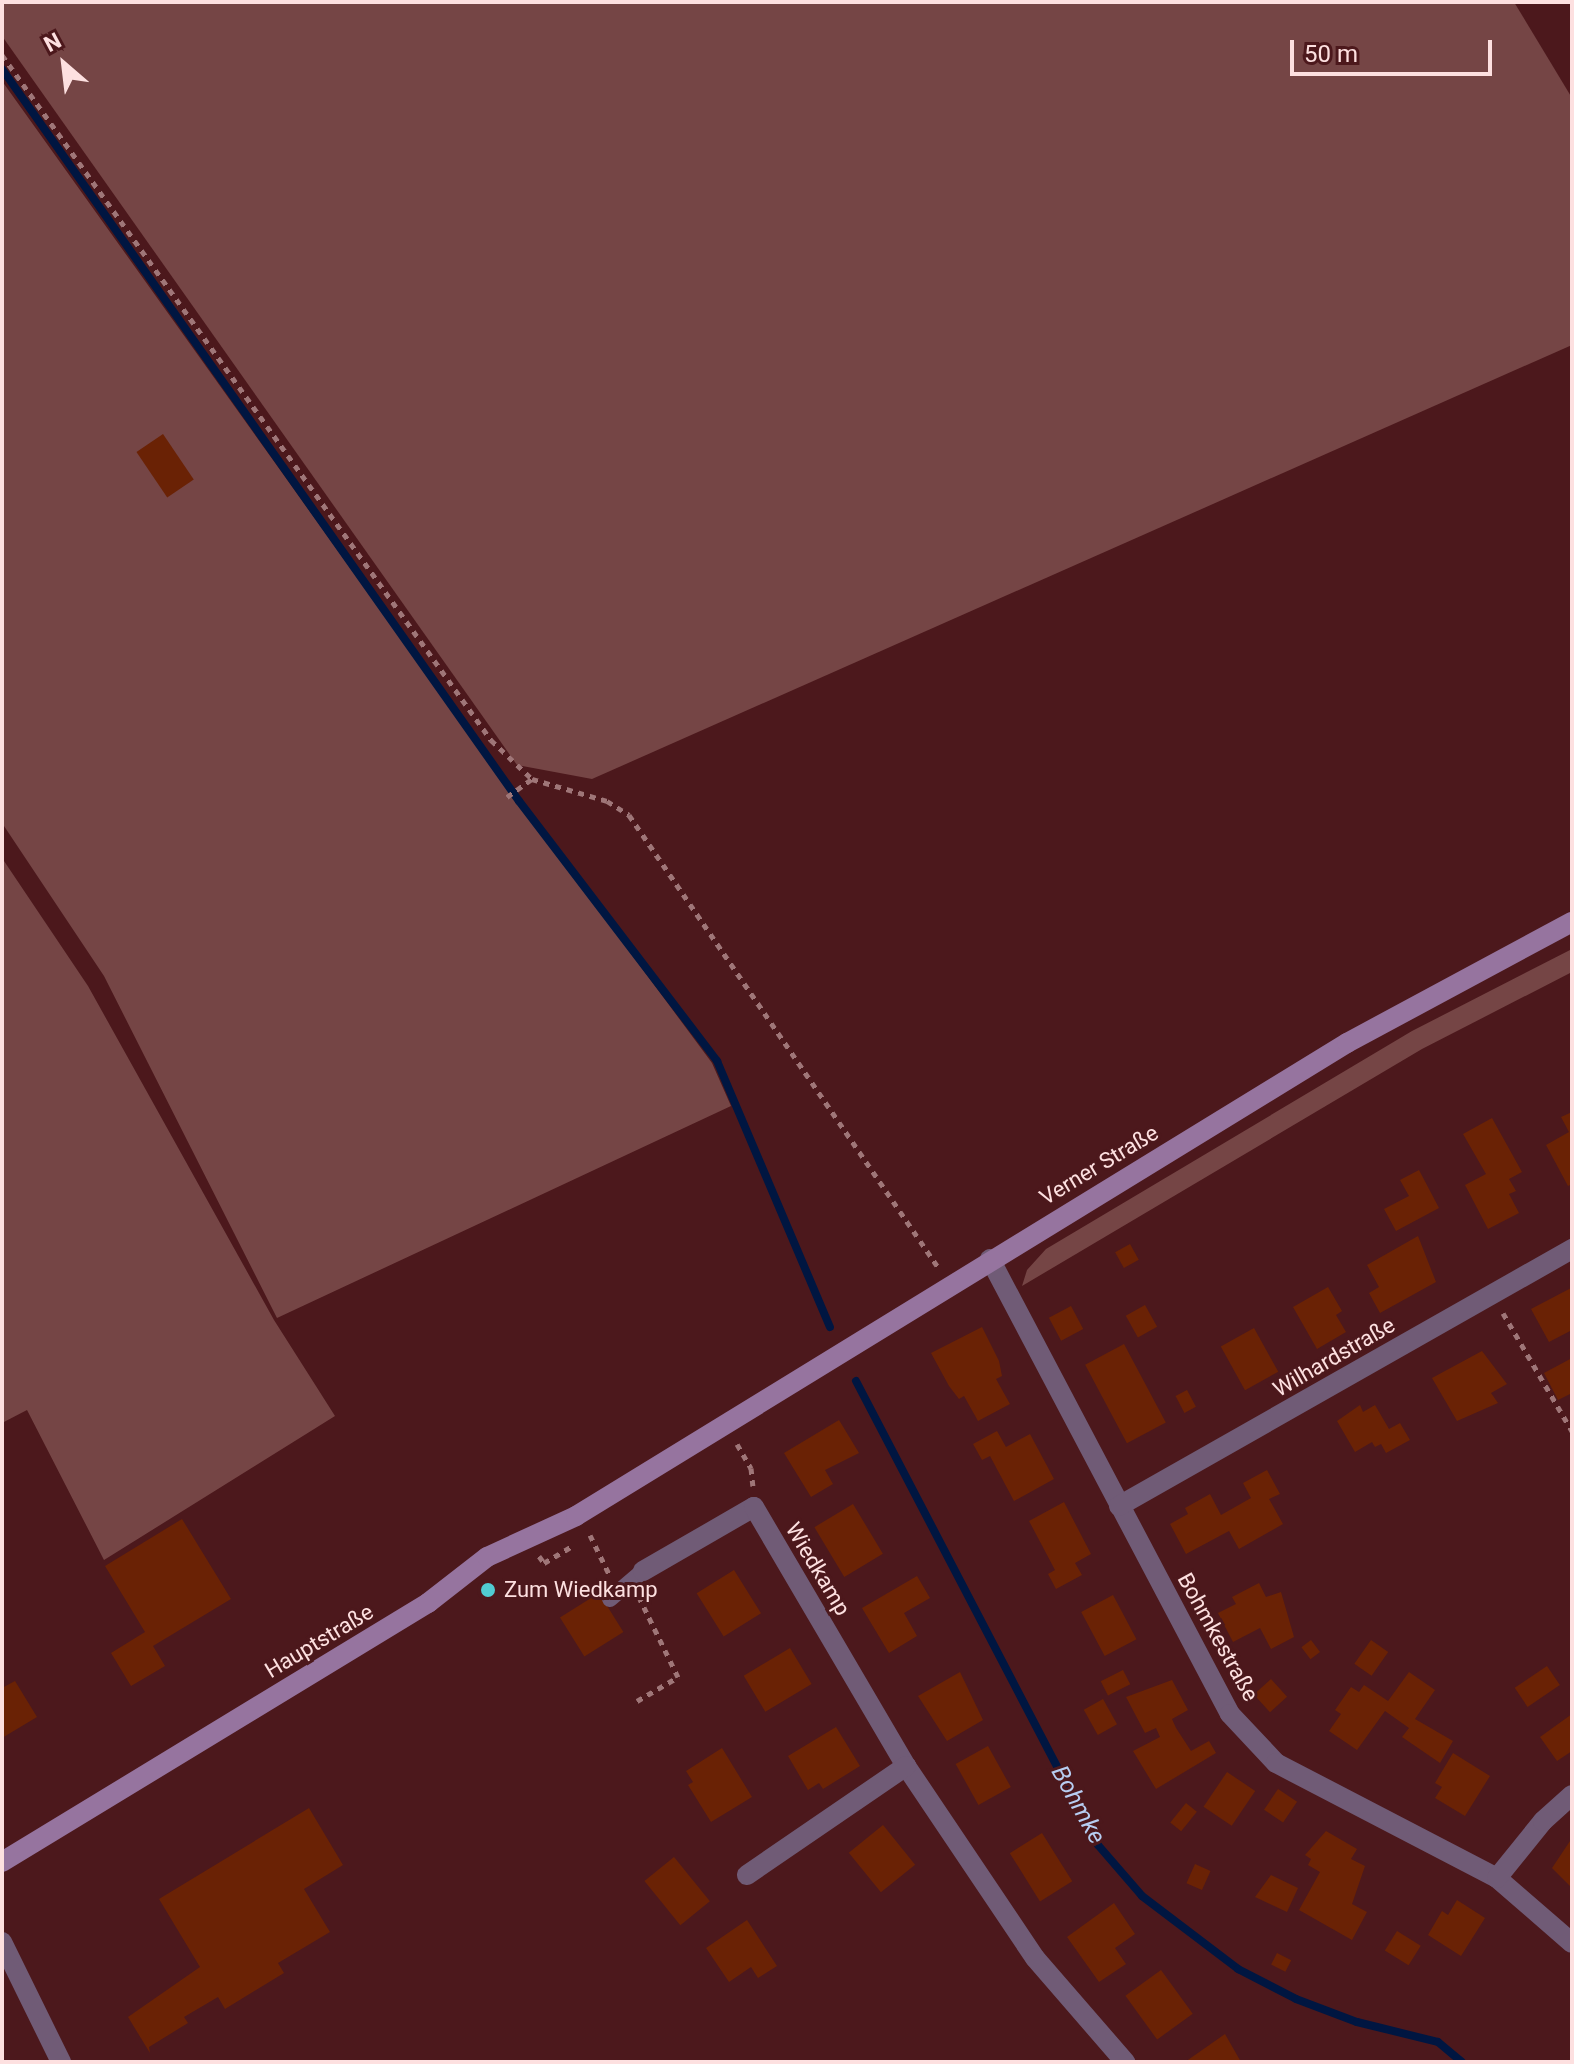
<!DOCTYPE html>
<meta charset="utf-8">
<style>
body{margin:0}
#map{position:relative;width:1574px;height:2064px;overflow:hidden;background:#4c181c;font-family:Roboto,sans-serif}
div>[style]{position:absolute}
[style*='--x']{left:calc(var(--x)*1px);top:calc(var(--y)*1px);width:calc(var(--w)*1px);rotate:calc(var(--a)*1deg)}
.green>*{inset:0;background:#754545}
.stream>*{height:8px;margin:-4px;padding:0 4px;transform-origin:4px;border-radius:4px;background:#001641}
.building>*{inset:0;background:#6a2205;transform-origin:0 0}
.path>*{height:5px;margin-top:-2.5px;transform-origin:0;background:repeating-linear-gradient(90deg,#9f7678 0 6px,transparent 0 12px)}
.service>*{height:16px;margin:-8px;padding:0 8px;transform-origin:8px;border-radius:8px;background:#705b76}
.minor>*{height:20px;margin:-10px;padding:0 10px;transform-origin:10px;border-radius:10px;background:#705b76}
.secondary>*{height:20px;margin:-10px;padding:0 10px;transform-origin:10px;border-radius:10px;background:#96749f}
.dots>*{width:22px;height:22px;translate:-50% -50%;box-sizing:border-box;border:4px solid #4c181c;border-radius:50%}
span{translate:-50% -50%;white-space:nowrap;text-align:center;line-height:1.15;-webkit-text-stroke:6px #4c181c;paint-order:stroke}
.street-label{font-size:22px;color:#fde0e0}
.poi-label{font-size:22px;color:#fde0e0}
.left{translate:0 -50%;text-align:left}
.water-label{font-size:24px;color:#b7cdf1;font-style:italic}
.frame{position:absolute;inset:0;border:4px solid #fde0e0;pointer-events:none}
.north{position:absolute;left:24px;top:24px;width:80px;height:80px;-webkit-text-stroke:6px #4c181c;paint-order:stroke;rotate:332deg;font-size:22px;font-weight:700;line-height:32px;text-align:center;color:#fde0e0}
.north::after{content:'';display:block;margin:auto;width:28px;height:36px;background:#fde0e0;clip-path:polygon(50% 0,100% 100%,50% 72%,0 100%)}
.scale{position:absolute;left:1290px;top:40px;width:202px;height:36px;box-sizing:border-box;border:4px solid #fde0e0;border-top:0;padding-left:10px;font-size:24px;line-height:28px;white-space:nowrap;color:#fde0e0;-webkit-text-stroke:6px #4c181c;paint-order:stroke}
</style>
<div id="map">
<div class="green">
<i style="clip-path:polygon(2px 2px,1514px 2px,1572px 98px,1572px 345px,592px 779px,517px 765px,2px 36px)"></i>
<i style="clip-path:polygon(2px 81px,484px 755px,712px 1063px,731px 1106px,277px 1318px,104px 976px,2px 823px)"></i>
<i style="clip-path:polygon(2px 858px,88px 986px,274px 1320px,335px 1416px,104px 1560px,27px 1410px,2px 1423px)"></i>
<i style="clip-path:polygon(1572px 949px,1572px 972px,1422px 1049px,1022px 1286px,1027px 1270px,1046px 1249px,1412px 1031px)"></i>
</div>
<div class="stream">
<i style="--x:2;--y:69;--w:896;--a:54.77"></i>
<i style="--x:519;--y:801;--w:327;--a:52.7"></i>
<i style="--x:717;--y:1061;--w:289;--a:67"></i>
<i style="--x:856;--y:1381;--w:523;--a:62.46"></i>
<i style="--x:1098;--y:1845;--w:67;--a:49.2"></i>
<i style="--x:1142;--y:1896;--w:121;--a:37.2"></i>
<i style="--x:1238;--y:1969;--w:65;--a:27.3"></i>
<i style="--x:1296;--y:1999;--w:65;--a:20.7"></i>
<i style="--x:1357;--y:2022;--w:83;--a:13.9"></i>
<i style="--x:1438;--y:2042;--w:31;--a:40"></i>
</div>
<div class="building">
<i style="left:163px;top:434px;width:55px;height:32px;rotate:56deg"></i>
<i style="clip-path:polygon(1572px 1112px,1572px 1184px,1568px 1186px,1546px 1145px,1569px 1132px,1561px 1117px)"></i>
<i style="clip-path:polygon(1492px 1118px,1522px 1172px,1509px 1179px,1516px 1191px,1509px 1194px,1519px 1213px,1488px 1229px,1465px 1185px,1486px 1174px,1463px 1134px)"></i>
<i style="clip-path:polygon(1419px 1170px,1439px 1208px,1396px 1231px,1384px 1209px,1409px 1196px,1400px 1180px)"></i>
<i style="clip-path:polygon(1418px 1236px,1436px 1282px,1380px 1313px,1369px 1293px,1379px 1287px,1367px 1265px)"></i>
<i style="left:1130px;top:1244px;width:18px;height:17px;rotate:61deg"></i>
<i style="clip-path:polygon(1328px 1287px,1342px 1311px,1336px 1315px,1346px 1332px,1317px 1349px,1293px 1307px)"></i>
<i style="clip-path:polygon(1571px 1288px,1572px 1330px,1549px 1342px,1531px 1309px)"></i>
<i style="left:1145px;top:1305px;width:25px;height:22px;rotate:61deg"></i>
<i style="left:1071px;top:1306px;width:26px;height:25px;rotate:62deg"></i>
<i style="clip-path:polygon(982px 1327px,999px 1361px,1002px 1376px,996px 1379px,1010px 1404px,978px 1421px,964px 1396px,959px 1399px,949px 1386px,931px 1353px)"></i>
<i style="left:1254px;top:1328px;width:50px;height:38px;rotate:61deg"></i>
<i style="left:1124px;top:1344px;width:89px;height:44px;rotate:62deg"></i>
<i style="clip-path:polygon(1482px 1351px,1507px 1384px,1491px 1393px,1498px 1403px,1457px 1421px,1432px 1378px)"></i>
<i style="clip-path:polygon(1572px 1358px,1572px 1393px,1558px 1400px,1544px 1373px)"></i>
<i style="left:1187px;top:1390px;width:19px;height:13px;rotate:62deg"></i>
<i style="clip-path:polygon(1360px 1405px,1363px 1412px,1375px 1405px,1389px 1429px,1400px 1423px,1410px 1440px,1386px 1453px,1381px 1444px,1375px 1447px,1372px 1442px,1355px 1452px,1337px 1421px)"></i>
<i style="clip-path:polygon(839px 1420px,859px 1453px,825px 1470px,833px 1484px,811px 1497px,784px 1453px)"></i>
<i style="clip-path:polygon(997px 1431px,1006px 1447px,1030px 1434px,1054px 1479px,1014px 1501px,990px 1456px,982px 1460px,973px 1444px)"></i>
<i style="clip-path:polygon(1267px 1470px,1280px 1494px,1269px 1499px,1283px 1524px,1239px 1549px,1229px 1531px,1186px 1554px,1170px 1524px,1188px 1514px,1185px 1508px,1210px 1494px,1221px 1515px,1251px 1498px,1243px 1483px)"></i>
<i style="clip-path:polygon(1064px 1502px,1091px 1554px,1075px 1563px,1082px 1575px,1056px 1589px,1048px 1574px,1055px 1570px,1029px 1521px)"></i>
<i style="left:853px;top:1504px;width:58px;height:45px;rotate:59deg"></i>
<i style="clip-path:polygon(182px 1519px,231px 1599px,153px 1646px,165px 1666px,131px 1686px,111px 1653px,145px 1632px,105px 1566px)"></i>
<i style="left:734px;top:1570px;width:51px;height:44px;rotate:58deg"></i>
<i style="clip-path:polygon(917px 1576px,930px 1598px,904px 1613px,917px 1636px,889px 1653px,862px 1608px)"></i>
<i style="clip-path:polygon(1259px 1583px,1266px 1597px,1281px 1592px,1294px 1637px,1271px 1649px,1260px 1628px,1233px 1642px,1218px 1613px,1236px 1604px,1232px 1597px)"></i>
<i style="left:599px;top:1593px;width:46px;height:46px;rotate:58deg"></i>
<i style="left:1113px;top:1595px;width:50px;height:36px;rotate:62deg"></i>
<i style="left:1311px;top:1640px;width:15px;height:12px;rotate:53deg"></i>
<i style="left:1371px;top:1640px;width:21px;height:29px;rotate:35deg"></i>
<i style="left:790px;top:1648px;width:42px;height:54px;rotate:59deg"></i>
<i style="left:1547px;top:1666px;width:23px;height:39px;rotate:56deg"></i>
<i style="left:1123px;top:1670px;width:16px;height:25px;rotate:63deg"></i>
<i style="clip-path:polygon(960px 1672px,983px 1720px,947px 1741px,918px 1696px)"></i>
<i style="clip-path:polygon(1409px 1672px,1435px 1690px,1415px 1719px,1453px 1741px,1440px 1763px,1402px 1737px,1409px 1728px,1385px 1711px,1357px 1750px,1329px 1731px,1341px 1714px,1335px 1710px,1351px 1687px,1359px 1692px,1364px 1685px,1388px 1701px)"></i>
<i style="left:1271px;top:1679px;width:24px;height:23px;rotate:48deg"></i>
<i style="clip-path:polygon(1172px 1680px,1188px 1710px,1172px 1719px,1176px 1728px,1191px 1751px,1209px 1741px,1216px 1753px,1156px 1789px,1133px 1751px,1160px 1737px,1156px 1728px,1145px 1733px,1126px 1697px)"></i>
<i style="clip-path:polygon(15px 1681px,37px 1717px,2px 1738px,2px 1688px)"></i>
<i style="left:1103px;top:1699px;width:29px;height:22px;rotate:61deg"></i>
<i style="clip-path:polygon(1572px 1714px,1572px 1751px,1557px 1761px,1540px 1737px)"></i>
<i style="clip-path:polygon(836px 1727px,860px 1766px,823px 1789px,819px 1783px,808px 1790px,788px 1756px)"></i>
<i style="left:988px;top:1746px;width:47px;height:37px;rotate:61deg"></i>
<i style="clip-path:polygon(722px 1748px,752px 1797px,711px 1822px,688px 1785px,693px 1782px,686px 1771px)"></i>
<i style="clip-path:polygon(1453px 1753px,1490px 1776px,1465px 1816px,1435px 1798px,1442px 1787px,1435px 1783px)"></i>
<i style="left:1227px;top:1772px;width:34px;height:42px;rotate:34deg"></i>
<i style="left:1278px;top:1789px;width:23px;height:25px;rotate:34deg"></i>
<i style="left:1186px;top:1803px;width:14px;height:25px;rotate:39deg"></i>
<i style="clip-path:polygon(309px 1808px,343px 1865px,304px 1889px,330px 1932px,278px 1963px,284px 1973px,225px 2009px,218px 1997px,184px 2017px,188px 2023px,149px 2047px,150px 2053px,128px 2017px,200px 1967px,159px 1899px)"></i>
<i style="left:883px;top:1825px;width:51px;height:44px;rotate:51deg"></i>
<i style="clip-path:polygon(1326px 1831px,1357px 1849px,1351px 1859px,1365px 1866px,1352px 1904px,1367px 1912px,1352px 1940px,1299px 1910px,1320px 1872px,1308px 1865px,1311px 1859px,1305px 1855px)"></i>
<i style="left:1042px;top:1833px;width:57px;height:38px;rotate:58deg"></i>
<i style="clip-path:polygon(1572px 1838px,1572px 1888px,1552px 1868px)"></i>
<i style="left:674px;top:1857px;width:57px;height:38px;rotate:51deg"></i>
<i style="left:1195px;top:1864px;width:17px;height:21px;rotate:24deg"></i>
<i style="clip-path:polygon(1271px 1875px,1298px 1888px,1287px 1912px,1255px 1897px)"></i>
<i style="clip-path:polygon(1457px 1900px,1485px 1918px,1461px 1956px,1428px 1935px,1442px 1911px,1448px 1915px)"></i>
<i style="clip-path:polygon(1114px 1903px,1135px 1934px,1115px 1948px,1126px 1964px,1099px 1982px,1067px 1937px)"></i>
<i style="clip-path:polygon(747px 1920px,777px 1966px,758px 1978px,751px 1967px,729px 1982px,706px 1948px)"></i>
<i style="left:1397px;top:1931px;width:28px;height:23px;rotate:32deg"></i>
<i style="left:1277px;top:1953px;width:16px;height:13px;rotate:27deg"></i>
<i style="left:1161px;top:1970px;width:54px;height:44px;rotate:54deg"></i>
<i style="clip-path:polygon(1225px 2034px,1241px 2062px,1185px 2062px)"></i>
</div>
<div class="path">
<i style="--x:2;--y:55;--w:842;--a:54.48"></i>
<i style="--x:491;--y:740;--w:57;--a:43.6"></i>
<i style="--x:532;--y:779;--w:78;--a:16.3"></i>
<i style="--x:607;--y:801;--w:26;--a:32"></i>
<i style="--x:629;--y:815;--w:551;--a:55.65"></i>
<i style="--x:507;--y:797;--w:31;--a:-36"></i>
<i style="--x:1503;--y:1313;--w:137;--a:59.7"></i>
<i style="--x:737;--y:1444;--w:28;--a:60"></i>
<i style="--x:751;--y:1468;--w:18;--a:84"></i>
<i style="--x:590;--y:1535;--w:43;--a:64"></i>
<i style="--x:539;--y:1556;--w:9;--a:54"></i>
<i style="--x:544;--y:1563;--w:33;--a:-31"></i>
<i style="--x:637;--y:1701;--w:48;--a:-30.3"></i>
<i style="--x:678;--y:1677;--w:87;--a:-116"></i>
</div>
<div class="service">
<i style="--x:610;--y:1599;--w:43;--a:-40.3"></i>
</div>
<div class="minor">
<i style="--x:990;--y:1259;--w:514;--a:62.19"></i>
<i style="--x:1230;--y:1714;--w:67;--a:46.8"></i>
<i style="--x:1276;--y:1763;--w:249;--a:27.5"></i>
<i style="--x:1497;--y:1878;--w:99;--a:40.9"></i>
<i style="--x:1119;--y:1506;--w:521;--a:-29.57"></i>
<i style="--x:643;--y:1571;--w:128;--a:-30"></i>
<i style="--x:754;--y:1507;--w:300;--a:59.6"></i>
<i style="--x:906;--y:1766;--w:231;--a:56.1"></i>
<i style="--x:1035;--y:1958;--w:138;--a:49.1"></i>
<i style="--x:747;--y:1875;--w:193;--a:-34.4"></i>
<i style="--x:1497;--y:1878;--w:73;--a:-51.1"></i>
<i style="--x:1543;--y:1821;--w:39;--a:-42"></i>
<i style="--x:2;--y:1942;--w:134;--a:63.8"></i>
</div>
<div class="secondary">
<i style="--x:2;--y:1862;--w:499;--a:-31.3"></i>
<i style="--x:428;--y:1603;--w:75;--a:-37.9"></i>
<i style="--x:487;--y:1557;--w:98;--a:-24.7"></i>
<i style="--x:576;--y:1516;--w:905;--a:-31.53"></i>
<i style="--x:1347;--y:1043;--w:255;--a:-28.3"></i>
</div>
<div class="dots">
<i style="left:488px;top:1590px;background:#51ccd2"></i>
</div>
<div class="street-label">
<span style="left:1099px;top:1165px;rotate:-31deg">Verner Straße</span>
<span style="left:1334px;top:1357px;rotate:-30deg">Wilhardstraße</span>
<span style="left:818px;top:1569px;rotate:59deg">Wiedkamp</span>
<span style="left:1218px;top:1637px;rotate:61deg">Bohmkestraße</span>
<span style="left:319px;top:1641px;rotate:-31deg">Hauptstraße</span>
</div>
<div class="poi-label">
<span class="left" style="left:504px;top:1590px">Zum Wiedkamp</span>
</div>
<div class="water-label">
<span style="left:1078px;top:1805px;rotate:61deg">Bohmke</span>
</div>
<div class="frame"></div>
<div class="north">N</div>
<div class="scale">50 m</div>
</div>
